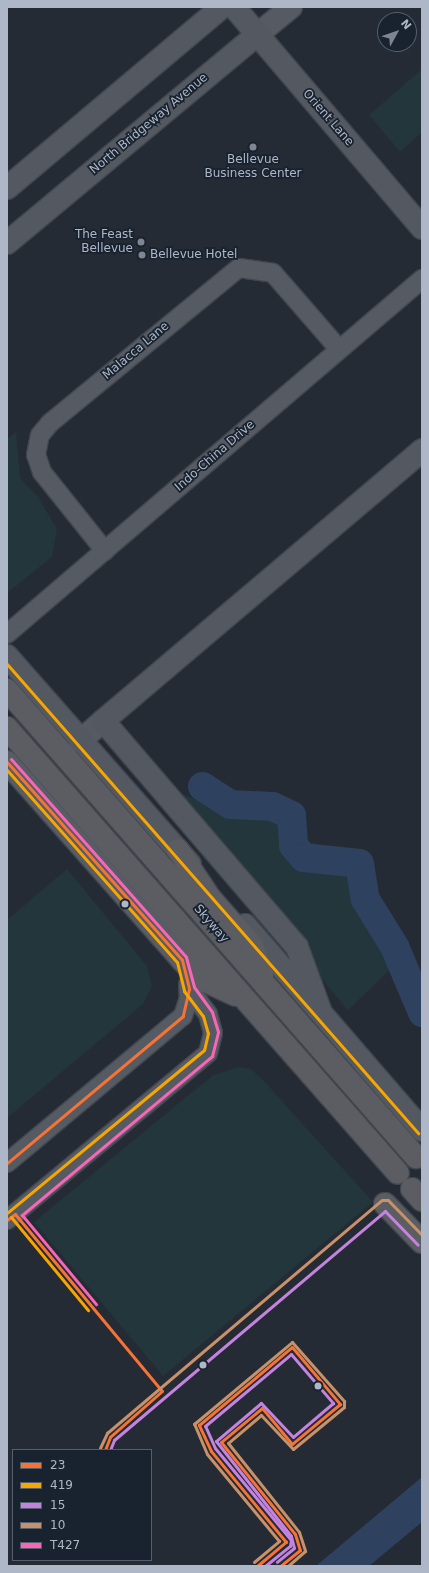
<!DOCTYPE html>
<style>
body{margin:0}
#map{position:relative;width:429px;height:1573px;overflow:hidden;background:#252b35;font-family:"DejaVu Sans",sans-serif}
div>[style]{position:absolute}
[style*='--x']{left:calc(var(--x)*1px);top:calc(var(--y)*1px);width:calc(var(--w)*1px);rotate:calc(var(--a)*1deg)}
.green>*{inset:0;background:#22363b}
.water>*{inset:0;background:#2e415e}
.river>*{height:29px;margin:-14.5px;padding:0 14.5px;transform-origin:14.5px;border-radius:14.5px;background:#2e415e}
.roads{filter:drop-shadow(1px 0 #41464e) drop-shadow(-1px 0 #41464e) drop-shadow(0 1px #41464e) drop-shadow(0 -1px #41464e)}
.minor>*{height:18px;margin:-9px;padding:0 9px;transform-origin:9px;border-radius:9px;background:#565a62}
.tertiary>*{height:22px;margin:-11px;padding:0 11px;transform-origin:11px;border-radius:11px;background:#565a62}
.secondary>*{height:22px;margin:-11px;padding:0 11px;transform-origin:11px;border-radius:11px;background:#545961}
.primary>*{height:22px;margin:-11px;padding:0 11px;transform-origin:11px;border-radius:11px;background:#585c65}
.motorway>*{height:22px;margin:-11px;padding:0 11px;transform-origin:11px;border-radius:11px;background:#5b5d62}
.bus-1>*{height:3px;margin:-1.5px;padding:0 1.5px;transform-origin:1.5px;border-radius:1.5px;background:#f57335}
.bus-2>*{height:3px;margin:-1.5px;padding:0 1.5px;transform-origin:1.5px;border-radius:1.5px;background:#f7a600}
.bus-3>*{height:3px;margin:-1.5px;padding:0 1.5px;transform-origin:1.5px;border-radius:1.5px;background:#c483df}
.bus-4>*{height:3px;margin:-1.5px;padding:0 1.5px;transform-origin:1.5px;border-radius:1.5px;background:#c7916a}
.bus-5>*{height:3px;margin:-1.5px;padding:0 1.5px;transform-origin:1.5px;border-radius:1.5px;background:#fa66b7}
.dots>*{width:11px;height:11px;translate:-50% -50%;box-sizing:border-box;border:2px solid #19222f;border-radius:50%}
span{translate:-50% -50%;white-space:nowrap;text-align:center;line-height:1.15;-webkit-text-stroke:3.5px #19222f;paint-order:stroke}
.street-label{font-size:12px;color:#aeb7c7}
.poi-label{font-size:12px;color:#aeb7c7}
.right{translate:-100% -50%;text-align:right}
.left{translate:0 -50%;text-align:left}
.frame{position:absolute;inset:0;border:8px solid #aeb7c7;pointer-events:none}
.legend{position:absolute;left:12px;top:1449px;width:140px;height:112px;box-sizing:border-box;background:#19222f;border:1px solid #555e6c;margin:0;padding:5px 7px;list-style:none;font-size:12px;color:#aeb7c7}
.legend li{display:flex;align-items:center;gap:8px;height:20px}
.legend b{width:20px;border:1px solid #555e6c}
.north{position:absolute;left:377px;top:12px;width:40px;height:40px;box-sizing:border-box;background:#19222f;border:1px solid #555e6c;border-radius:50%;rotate:50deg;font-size:11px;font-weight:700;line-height:16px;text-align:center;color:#aeb7c7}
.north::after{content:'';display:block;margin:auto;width:14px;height:18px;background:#7e8694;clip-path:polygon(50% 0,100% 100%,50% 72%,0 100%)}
</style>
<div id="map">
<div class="green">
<i style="clip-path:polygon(422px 69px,422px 132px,400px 152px,369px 115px)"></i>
<i style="clip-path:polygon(16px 432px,20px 478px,38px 497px,57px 529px,52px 557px,7px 593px,7px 439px)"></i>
<i style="clip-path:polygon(116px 717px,176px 792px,224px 810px,282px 813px,291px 850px,304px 865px,357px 867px,359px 905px,396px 964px,348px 1010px,119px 740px)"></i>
<i style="clip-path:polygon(67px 869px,147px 966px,152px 986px,143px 1004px,7px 1118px,7px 920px)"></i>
<i style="clip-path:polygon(238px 1067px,251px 1069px,262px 1079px,373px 1202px,163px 1376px,34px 1222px,212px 1076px)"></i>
</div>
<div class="water">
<i style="clip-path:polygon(422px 1477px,422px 1522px,369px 1566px,316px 1566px)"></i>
</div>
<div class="river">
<i style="--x:202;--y:786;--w:33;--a:33"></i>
<i style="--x:230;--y:804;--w:42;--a:2.7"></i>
<i style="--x:272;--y:806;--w:21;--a:25"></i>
<i style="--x:291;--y:815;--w:30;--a:86"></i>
<i style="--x:293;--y:845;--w:16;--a:50"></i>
<i style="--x:303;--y:857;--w:56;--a:6.1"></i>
<i style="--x:359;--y:863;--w:36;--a:81"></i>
<i style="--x:365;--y:899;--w:55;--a:58.3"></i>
<i style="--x:394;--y:946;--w:72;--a:67"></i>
</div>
<div class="roads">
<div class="minor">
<i style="--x:105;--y:551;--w:101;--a:-128.6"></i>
<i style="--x:42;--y:472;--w:18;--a:-109"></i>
<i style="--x:36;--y:455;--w:20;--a:-79"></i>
<i style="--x:40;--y:435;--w:16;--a:-50"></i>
<i style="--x:50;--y:423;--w:244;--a:-39.4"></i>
<i style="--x:239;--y:268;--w:34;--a:8"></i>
<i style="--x:273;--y:273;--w:101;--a:49"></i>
<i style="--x:7;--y:634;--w:546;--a:-40.54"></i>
<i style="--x:7;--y:1163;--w:229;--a:-39.9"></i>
<i style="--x:183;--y:1016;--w:19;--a:-72"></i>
<i style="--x:189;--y:998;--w:14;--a:-94"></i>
<i style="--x:7;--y:1220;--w:261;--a:-39.7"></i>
<i style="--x:208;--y:1053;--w:21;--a:-76"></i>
<i style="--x:213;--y:1033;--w:20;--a:-105"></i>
<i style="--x:208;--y:1014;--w:31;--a:-127"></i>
</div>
<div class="tertiary">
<i style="--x:257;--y:35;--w:44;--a:-39.5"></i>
<i style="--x:80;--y:741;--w:30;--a:-41"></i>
</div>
<div class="secondary">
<i style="--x:234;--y:7;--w:290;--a:49.6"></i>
<i style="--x:7;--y:188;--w:281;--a:-40.1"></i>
<i style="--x:7;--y:243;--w:325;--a:-39.8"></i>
<i style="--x:7;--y:656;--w:277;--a:48.7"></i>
<i style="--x:245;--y:925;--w:271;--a:49.2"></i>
<i style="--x:320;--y:1010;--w:67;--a:-110.1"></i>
<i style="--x:297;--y:947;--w:298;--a:-130.6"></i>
<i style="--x:103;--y:721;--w:419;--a:-40.3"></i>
</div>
<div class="primary">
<i style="--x:7;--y:762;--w:264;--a:48.5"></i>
</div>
<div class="motorway">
<i style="--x:7;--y:690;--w:621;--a:48.79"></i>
<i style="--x:7;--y:728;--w:592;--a:48.7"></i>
<i style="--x:178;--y:850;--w:58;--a:56.3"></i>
<i style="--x:210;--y:898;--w:64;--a:48.8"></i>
<i style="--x:252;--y:946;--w:30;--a:70"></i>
<i style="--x:182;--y:960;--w:25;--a:47"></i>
<i style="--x:199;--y:978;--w:40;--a:25"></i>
<i style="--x:412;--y:1189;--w:15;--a:48"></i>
<i style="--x:385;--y:1204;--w:53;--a:45.8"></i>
</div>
</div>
<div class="bus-1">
<i style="--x:7;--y:762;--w:264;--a:48.5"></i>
<i style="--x:182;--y:960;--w:30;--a:76"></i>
<i style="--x:189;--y:989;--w:28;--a:103"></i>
<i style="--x:183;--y:1016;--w:229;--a:140.1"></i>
<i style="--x:7;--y:1220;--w:10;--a:-37"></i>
<i style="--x:15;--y:1214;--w:230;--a:50.3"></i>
<i style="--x:162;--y:1391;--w:69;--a:138.5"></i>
<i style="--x:110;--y:1437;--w:14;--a:111"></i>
<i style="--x:257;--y:1566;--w:38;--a:-40"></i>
<i style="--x:286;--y:1542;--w:118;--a:-129.5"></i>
<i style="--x:211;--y:1451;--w:29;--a:-115"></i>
<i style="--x:199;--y:1425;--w:121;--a:-40"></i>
<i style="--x:292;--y:1347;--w:75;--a:49.9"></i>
<i style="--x:340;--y:1404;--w:62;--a:140.2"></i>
<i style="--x:292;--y:1444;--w:47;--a:-129.8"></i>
<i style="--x:262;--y:1408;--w:53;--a:140.3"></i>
<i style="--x:221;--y:1442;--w:118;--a:51.2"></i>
<i style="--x:295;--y:1534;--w:17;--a:73"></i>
<i style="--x:300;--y:1550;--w:26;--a:141"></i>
</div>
<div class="bus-2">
<i style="--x:7;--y:664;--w:624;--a:48.77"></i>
<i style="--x:7;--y:770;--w:256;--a:48.5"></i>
<i style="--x:177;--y:962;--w:30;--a:76"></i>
<i style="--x:184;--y:991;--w:31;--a:53"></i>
<i style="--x:203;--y:1016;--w:18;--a:74"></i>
<i style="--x:208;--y:1033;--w:17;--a:103"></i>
<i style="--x:204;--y:1050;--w:256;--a:140.4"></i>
<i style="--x:11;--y:1217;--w:121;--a:50.4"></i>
</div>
<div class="bus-3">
<i style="--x:110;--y:1450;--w:11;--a:-68"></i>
<i style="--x:114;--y:1440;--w:355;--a:-40.2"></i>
<i style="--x:385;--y:1211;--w:47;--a:45.9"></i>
<i style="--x:265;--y:1566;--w:32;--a:-39"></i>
<i style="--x:290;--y:1546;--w:6;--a:-81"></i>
<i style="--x:291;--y:1540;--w:119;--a:-129.6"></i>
<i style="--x:215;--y:1448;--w:24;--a:-114"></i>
<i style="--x:205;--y:1426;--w:112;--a:-39.9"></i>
<i style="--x:291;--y:1354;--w:65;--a:49.4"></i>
<i style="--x:333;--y:1403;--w:52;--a:139.6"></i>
<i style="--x:293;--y:1437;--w:47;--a:-133.3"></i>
<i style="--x:261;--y:1403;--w:59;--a:139.8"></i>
<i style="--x:216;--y:1441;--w:121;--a:51.7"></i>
<i style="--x:291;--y:1536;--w:12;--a:76"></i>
<i style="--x:294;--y:1548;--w:22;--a:141"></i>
</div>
<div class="bus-4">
<i style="--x:100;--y:1448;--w:17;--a:-65"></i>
<i style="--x:107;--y:1433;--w:360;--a:-40.3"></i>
<i style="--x:382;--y:1200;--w:6;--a:0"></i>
<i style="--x:388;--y:1200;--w:49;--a:45.8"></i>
<i style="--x:254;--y:1562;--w:33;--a:-40"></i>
<i style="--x:279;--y:1541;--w:113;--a:-129.6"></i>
<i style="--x:207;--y:1454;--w:33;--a:-113"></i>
<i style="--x:194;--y:1424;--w:128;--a:-39.9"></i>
<i style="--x:292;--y:1342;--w:79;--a:48.6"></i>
<i style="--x:344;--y:1401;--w:6;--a:90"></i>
<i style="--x:344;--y:1407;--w:66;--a:140.5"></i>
<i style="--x:293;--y:1449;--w:47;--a:-133.3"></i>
<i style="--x:261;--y:1415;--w:43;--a:139.7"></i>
<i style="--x:228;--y:1443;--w:114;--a:51.4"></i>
<i style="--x:299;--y:1532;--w:20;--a:72"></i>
<i style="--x:305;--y:1551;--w:23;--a:139"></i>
</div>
<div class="bus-5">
<i style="--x:11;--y:759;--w:264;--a:48.5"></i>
<i style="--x:186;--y:957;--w:31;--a:75"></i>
<i style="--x:194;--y:987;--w:31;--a:54"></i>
<i style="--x:212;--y:1012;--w:21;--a:73"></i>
<i style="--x:218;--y:1032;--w:25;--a:104"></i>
<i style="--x:212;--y:1056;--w:248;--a:140.1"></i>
<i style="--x:22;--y:1215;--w:116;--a:50.3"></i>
</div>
<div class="dots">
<i style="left:253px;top:147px;background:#7e8694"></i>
<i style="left:141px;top:242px;background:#7e8694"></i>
<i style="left:142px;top:255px;background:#7e8694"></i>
<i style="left:125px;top:904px;background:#aeb7c7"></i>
<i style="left:203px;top:1365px;background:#aeb7c7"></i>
<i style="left:318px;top:1386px;background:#aeb7c7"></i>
</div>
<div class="street-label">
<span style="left:328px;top:118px;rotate:49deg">Orient Lane</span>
<span style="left:149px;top:124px;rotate:-40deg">North Bridgeway Avenue</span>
<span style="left:136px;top:351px;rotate:-40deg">Malacca Lane</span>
<span style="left:215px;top:456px;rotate:-41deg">Indo-China Drive</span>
<span style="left:211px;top:924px;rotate:49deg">Skyway</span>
</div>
<div class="poi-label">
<span style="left:253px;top:167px">Bellevue<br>Business Center</span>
<span class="right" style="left:133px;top:242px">The Feast<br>Bellevue</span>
<span class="left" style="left:150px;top:255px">Bellevue Hotel</span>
</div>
<div class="frame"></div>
<ul class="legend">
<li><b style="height:5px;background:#f57335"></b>23</li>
<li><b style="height:5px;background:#f7a600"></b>419</li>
<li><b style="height:5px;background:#c483df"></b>15</li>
<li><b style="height:5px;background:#c7916a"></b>10</li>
<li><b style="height:5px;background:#fa66b7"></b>T427</li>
</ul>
<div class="north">N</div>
</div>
